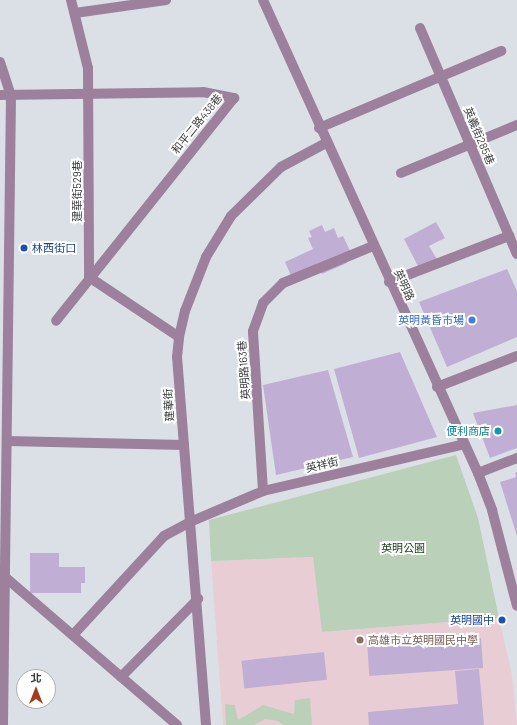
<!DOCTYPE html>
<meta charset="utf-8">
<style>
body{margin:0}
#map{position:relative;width:517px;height:725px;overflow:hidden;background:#dae0e6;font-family:Barlow,"Noto Sans TC",sans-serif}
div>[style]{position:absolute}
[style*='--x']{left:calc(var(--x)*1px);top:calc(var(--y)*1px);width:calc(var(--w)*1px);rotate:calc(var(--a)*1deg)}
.education>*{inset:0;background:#e8ced4}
.green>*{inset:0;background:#bbd0b9}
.building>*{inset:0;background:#c1aed4;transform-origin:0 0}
.minor>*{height:10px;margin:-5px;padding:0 5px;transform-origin:5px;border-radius:5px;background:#9c809c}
.dots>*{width:11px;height:11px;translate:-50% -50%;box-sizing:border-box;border:2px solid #fff;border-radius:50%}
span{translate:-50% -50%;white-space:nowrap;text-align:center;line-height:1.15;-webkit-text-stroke:4px #fff;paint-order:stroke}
.street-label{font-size:11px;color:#373a3c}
.transit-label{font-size:11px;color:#164399}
.left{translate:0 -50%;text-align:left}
.right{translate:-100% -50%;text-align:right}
.shop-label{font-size:11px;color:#366cbe}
.culture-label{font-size:11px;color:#0d838f}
.park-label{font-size:11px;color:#174216}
.education-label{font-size:11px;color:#785e54}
.north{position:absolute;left:16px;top:669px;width:40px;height:40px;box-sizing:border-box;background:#fff;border:1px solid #afb0b1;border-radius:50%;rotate:0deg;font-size:11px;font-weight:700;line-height:16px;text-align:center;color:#373a3c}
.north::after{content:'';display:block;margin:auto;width:14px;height:18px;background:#a43c1c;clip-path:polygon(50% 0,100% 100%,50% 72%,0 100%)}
</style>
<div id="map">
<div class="education">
<i style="clip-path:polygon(314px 557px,322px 632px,499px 618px,512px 675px,517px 725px,223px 725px,211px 561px)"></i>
</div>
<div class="green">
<i style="clip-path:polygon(456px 455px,478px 518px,499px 618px,322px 632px,313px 557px,211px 561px,209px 520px)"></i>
<i style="clip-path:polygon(310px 698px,312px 725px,283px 725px,278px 721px,265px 719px,254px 725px,226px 725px,225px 704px,235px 705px,238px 720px,263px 705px,294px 714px,295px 700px)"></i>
</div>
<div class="building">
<i style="clip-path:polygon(436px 222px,445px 238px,429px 246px,438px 261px,420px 270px,404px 239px)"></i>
<i style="clip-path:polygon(322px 225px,325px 232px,334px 228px,338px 238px,343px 236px,352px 255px,344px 258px,347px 263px,322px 274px,319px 269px,293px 280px,285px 262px,313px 249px,308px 238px,312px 237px,309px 231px)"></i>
<i style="clip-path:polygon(507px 269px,517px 291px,517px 337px,447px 367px,419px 302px)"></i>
<i style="clip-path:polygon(400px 352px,437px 437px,359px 458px,334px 369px)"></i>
<i style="clip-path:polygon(328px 370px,353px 457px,276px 475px,263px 385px)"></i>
<i style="clip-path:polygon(517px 405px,517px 448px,490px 458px,473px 413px)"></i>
<i style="clip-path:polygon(517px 472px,517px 536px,500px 482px,516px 477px,515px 473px)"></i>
<i style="clip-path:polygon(30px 553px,59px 553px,59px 567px,85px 567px,85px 583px,81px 583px,81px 593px,30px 593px)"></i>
<i style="left:481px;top:638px;width:30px;height:114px;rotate:86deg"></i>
<i style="left:324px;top:652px;width:28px;height:83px;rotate:84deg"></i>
<i style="clip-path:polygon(479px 669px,484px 725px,369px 725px,368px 712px,458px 704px,455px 671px)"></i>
</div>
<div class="minor">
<i style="--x:71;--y:0;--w:70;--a:76"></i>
<i style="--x:88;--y:68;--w:209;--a:89.7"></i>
<i style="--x:89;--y:277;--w:108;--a:33.7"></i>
<i style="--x:263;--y:0;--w:520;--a:65.56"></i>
<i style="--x:478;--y:473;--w:40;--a:69"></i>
<i style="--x:492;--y:510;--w:99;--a:75.4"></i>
<i style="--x:75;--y:13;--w:92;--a:-8.1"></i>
<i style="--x:420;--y:28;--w:246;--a:66.8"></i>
<i style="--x:0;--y:62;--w:36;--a:72"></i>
<i style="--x:11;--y:96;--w:629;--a:90.73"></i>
<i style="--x:0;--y:95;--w:203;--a:-0.8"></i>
<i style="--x:203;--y:92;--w:32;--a:11"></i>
<i style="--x:234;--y:98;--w:285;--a:128.6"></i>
<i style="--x:319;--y:128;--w:198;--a:-22.9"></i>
<i style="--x:401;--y:173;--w:126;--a:-22.5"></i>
<i style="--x:389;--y:282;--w:129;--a:-21"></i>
<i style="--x:437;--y:387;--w:86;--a:-21.2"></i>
<i style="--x:7;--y:441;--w:177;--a:1.3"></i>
<i style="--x:478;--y:473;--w:42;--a:-21"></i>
<i style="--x:263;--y:491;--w:160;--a:-93.6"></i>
<i style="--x:253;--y:331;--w:30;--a:-70"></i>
<i style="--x:263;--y:303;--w:28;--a:-45"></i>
<i style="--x:283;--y:283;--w:97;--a:-22.3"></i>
<i style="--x:5;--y:577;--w:227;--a:40.7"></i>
<i style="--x:73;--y:635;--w:134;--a:-47.4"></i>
<i style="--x:164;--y:536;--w:30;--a:-28"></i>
<i style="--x:190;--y:522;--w:79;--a:-23"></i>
<i style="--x:263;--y:491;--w:207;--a:-13.1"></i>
<i style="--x:121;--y:677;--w:110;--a:-45.4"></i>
<i style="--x:206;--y:725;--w:369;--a:-94.5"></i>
<i style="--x:177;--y:357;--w:20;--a:-84"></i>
<i style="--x:179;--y:337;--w:27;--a:-77"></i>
<i style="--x:185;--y:311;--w:58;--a:-68.7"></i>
<i style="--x:206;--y:257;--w:48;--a:-58.6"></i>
<i style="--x:231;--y:216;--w:70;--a:-44.4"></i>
<i style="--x:281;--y:167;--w:51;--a:-28.1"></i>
</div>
<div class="dots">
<i style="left:24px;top:248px;background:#1a4fb4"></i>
<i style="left:472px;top:320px;background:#3f7fe0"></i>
<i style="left:498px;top:431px;background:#0f9aa8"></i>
<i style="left:502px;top:620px;background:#1a4fb4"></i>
<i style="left:360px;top:640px;background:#8d6e63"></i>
</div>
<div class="street-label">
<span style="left:197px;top:124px;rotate:-51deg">和平二路438巷</span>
<span style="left:479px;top:136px;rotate:67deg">英義街285巷</span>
<span style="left:77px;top:191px;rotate:-90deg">建華街529巷</span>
<span style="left:404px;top:285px;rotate:66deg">英明路</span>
<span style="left:244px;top:370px;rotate:-94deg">英明路163巷</span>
<span style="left:169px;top:405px;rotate:-94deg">建華街</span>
<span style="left:322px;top:465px;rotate:-13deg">英祥街</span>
</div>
<div class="transit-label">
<span class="left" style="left:32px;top:248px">林西街口</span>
<span class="right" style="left:494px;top:620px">英明國中</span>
</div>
<div class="shop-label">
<span class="right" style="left:464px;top:320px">英明黃昏市場</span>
</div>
<div class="culture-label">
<span class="right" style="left:490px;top:431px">便利商店</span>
</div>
<div class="park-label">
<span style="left:403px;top:548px">英明公園</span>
</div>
<div class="education-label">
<span class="left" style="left:368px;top:640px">高雄市立英明國民中學</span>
</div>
<div class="north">北</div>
</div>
